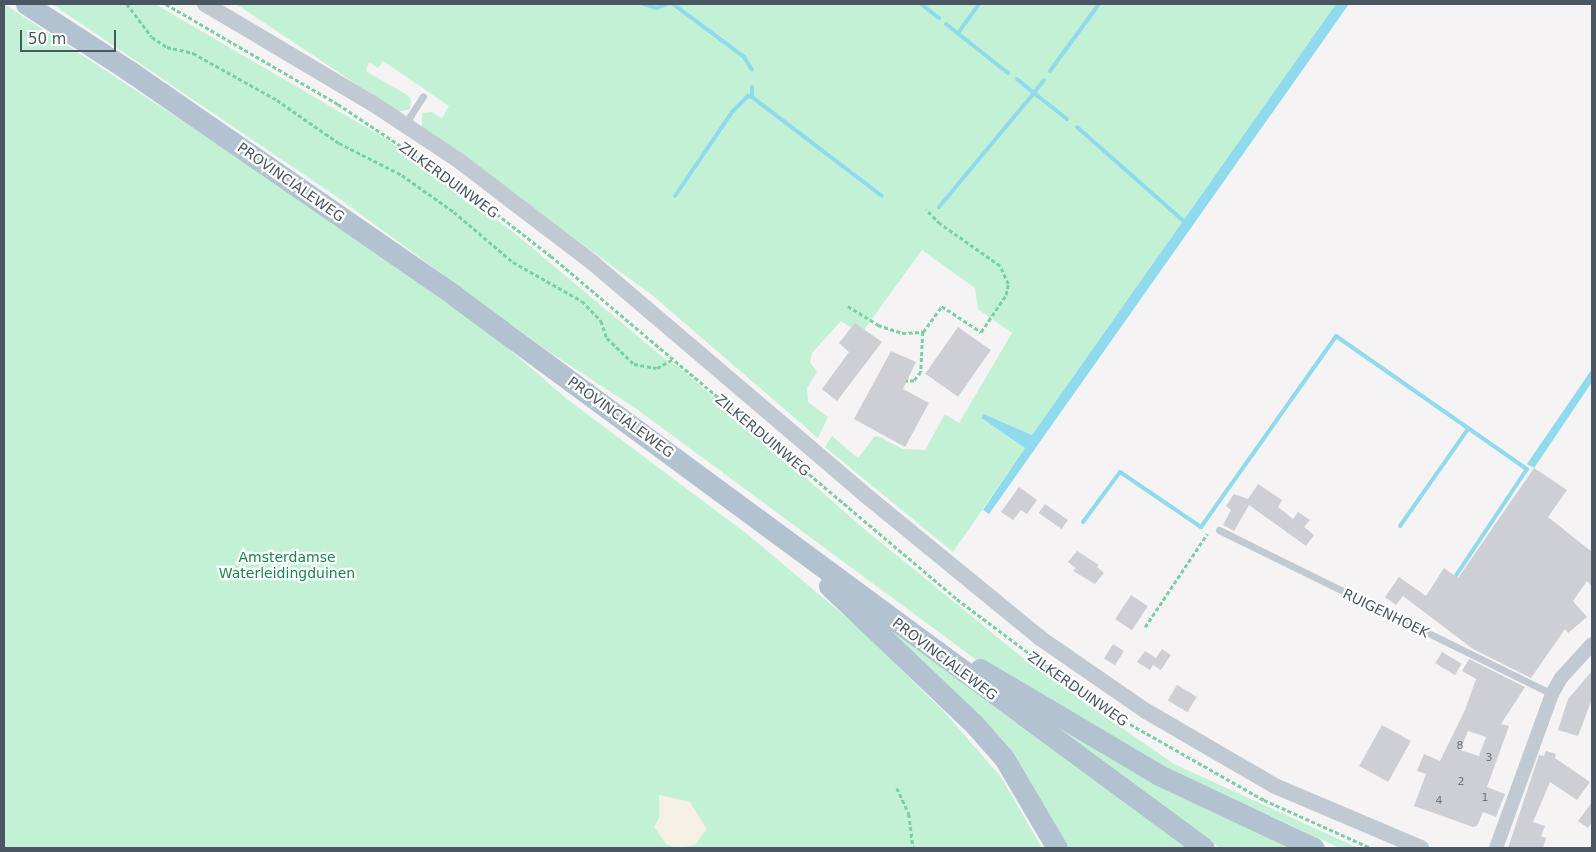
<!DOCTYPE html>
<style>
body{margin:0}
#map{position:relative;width:1596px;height:852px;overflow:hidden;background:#f5f3f3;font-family:"DejaVu Sans",sans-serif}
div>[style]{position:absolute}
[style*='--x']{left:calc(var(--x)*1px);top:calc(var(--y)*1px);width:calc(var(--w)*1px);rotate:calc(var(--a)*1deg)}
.green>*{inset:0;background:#c3f1d5}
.sand>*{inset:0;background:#f5f0e5}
.water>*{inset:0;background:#90daee}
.stream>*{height:4px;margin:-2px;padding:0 2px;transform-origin:2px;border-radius:2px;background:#90daee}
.building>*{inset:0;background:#cdcfd5;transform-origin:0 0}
.path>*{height:2.5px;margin-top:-1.25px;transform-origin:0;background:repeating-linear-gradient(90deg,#7ad0a6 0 4px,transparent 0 6.5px)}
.service>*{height:7px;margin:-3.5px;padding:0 3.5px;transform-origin:3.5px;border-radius:3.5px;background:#c1cad2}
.minor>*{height:14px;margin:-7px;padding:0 7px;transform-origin:7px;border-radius:7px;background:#c1cad2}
.tertiary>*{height:16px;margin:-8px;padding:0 8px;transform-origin:8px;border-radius:8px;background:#c1cad2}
.primary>*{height:21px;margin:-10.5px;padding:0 10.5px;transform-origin:10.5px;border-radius:10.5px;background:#b3c2d1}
span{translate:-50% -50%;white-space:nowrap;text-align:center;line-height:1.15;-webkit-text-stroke:4.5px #fff;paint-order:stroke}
.number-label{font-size:11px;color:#6b747e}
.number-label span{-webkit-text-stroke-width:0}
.street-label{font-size:14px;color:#4a5661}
.park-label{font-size:14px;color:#17864f}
.frame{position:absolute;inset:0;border:5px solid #4a5661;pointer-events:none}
.scale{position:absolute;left:20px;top:30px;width:96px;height:22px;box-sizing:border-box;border:2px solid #4a5661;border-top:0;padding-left:6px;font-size:15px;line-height:18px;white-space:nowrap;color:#4a5661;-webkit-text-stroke:4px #fff;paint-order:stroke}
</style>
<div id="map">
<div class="green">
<i style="clip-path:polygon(4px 4px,315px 208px,468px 314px,567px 399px,747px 534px,860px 629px,947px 715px,1001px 777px,1042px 848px,4px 848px)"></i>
<i style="clip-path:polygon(52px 4px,155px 4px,386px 139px,513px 232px,665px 359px,680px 368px,863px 528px,1034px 667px,1174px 764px,1358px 848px,1340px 848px,1172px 770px,1094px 730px,982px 664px,638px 410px,545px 349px,337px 197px)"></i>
<i style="clip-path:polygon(236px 4px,1336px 4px,1032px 435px,984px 414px,982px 419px,1025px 448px,953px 552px,825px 447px,832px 436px,858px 458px,874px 437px,878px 436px,903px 449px,925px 450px,945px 414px,959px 423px,1012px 333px,978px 309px,975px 288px,922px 250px,861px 334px,841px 321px,812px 353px,810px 362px,817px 372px,807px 388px,808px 402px,828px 417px,818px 438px,652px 295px,422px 127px,422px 113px,432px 112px,442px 118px,449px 106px,383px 61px,378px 68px,369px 62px,366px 71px,407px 95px,411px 100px,410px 109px,398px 112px)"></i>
<i style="clip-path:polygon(859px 604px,944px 669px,1187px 848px,1061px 848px,1041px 812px)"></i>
<i style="clip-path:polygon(1010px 695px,1305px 848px,1220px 848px,1070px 742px)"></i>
</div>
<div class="sand">
<i style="clip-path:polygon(659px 795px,690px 802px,707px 829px,695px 845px,676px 848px,666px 844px,654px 827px,659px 818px)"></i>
</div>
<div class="water">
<i style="clip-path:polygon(1336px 4px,1349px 4px,989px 514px,983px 510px,1025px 448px,981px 418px,984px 414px,1032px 435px)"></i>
<i style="clip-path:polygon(1592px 369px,1592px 382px,1534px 468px,1527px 464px)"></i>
</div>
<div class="stream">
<i style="--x:644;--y:4;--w:13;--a:18"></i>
<i style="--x:656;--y:8;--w:12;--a:-20"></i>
<i style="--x:673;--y:4;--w:89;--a:36.7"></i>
<i style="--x:744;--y:57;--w:15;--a:58"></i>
<i style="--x:921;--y:4;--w:23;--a:38"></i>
<i style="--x:946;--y:24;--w:79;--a:38.3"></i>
<i style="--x:958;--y:33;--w:36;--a:-54"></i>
<i style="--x:1050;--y:71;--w:83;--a:-53.8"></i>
<i style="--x:1044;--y:80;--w:16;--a:128"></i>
<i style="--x:1034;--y:93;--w:42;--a:38.2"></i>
<i style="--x:752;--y:97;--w:10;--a:-90"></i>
<i style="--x:1077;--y:127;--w:145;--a:41.4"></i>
<i style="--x:675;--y:196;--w:102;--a:-55.8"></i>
<i style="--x:732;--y:112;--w:23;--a:-45"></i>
<i style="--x:748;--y:96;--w:4;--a:14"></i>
<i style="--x:752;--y:97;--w:163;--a:37.3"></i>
<i style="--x:939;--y:207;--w:148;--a:-50.2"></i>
<i style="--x:1034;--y:93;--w:22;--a:-141"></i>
<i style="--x:1083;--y:522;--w:62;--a:-53.5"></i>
<i style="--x:1120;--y:472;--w:98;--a:34.2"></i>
<i style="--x:1201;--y:527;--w:234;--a:-54.7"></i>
<i style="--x:1336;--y:336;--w:233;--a:34.9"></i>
<i style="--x:1527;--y:469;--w:133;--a:123.7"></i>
<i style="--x:1400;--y:526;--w:118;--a:-55"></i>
</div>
<div class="building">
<i style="clip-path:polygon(855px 323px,882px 342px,837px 401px,822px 389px,849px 352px,839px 343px)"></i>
<i style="left:958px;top:327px;width:40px;height:57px;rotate:35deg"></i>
<i style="clip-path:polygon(891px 351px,916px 362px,903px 389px,929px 403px,905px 447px,854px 419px)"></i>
<i style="clip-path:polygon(1534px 468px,1567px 490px,1548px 517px,1592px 552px,1592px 586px,1587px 581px,1573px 601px,1587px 617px,1568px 633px,1565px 629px,1531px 678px,1473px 649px,1403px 596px,1396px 605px,1385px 597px,1399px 577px,1426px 596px,1444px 568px,1458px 578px)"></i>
<i style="clip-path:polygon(1258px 484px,1282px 500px,1278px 507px,1293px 519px,1298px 512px,1310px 520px,1304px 527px,1314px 535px,1306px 546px,1249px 505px,1234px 531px,1223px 525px,1231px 510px,1226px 506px,1234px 494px,1248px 499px)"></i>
<i style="clip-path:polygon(1019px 487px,1037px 500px,1027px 514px,1021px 510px,1013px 520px,1001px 512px)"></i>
<i style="left:1045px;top:504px;width:28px;height:11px;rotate:35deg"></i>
<i style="clip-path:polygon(1077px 551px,1099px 565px,1097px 567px,1104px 573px,1095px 584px,1073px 571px,1076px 568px,1068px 562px)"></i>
<i style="left:1131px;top:595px;width:20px;height:29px;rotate:33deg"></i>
<i style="left:1113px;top:644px;width:13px;height:17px;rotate:32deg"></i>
<i style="clip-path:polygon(1162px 649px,1171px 655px,1161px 670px,1153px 665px,1150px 670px,1137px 662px,1145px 651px,1156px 658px)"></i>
<i style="left:1442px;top:652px;width:23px;height:13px;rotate:31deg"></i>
<i style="clip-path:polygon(evenodd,1469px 659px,1525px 687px,1501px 724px,1509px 726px,1487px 787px,1505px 794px,1496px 817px,1483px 812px,1477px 826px,1473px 827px,1414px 806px,1426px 774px,1417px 771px,1424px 754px,1440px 761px,1465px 710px,1476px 679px,1462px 671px,1469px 659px,1468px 731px,1486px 737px,1479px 756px,1460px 750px,1468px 731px)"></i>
<i style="clip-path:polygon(1592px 671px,1592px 699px,1578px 736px,1558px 730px,1568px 699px)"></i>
<i style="left:1177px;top:685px;width:23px;height:18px;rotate:31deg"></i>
<i style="left:1382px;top:725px;width:33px;height:47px;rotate:29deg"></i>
<i style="clip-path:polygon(1546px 751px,1556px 754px,1555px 758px,1590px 782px,1577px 800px,1550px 782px,1533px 822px,1545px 826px,1541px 836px,1546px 838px,1543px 848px,1508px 848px,1539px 755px,1544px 756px)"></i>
<i style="clip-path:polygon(1592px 802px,1592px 822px,1588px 828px,1578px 821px)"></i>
</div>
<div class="path">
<i style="--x:127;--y:4;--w:41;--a:52.9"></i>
<i style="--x:152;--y:37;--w:18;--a:34"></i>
<i style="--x:167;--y:47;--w:27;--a:13"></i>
<i style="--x:193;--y:53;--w:96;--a:29.2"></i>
<i style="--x:277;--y:100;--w:75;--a:34.7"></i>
<i style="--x:339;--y:143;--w:71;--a:26.9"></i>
<i style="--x:402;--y:175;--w:64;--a:35.4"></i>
<i style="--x:454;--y:212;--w:77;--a:40.3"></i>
<i style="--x:513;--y:262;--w:79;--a:29.5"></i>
<i style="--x:582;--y:301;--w:28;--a:46"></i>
<i style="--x:601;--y:321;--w:18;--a:71"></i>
<i style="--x:607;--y:338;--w:37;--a:44"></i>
<i style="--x:634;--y:364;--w:23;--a:10"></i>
<i style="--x:657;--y:368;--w:18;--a:-29"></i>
<i style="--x:166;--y:4;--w:199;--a:30.2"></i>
<i style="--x:338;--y:104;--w:148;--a:33.7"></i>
<i style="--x:461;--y:186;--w:114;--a:37.9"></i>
<i style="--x:551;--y:256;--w:531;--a:40.19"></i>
<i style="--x:957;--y:599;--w:181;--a:36.9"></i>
<i style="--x:1102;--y:708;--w:186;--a:29.6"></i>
<i style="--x:1264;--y:800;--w:117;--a:24.2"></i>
<i style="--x:848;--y:306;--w:36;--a:32"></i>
<i style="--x:878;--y:325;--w:25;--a:18"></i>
<i style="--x:902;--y:333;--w:21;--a:-3"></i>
<i style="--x:923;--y:332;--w:40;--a:92.9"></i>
<i style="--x:921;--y:372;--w:11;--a:128"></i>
<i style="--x:914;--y:381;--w:8;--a:180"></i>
<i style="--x:923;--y:332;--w:32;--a:-54"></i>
<i style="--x:942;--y:306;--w:47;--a:33.7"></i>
<i style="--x:981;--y:332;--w:45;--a:-56"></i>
<i style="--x:1006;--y:295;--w:11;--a:-80"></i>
<i style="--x:1008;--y:284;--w:20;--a:-114"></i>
<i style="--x:1000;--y:266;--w:73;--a:-145"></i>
<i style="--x:940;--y:224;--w:20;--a:-135"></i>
<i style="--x:1145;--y:627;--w:112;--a:-56.3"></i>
<i style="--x:897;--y:788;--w:29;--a:65"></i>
<i style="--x:909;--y:814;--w:34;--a:83"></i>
</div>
<div class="service">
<i style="--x:405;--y:124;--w:33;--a:-57"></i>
<i style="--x:1219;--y:530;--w:371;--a:26.2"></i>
</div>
<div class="minor">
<i style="--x:1496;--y:848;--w:164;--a:-70"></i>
<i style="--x:1552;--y:694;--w:18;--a:-61"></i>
<i style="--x:1561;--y:678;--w:46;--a:-47.6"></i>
</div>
<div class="tertiary">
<i style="--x:205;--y:4;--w:194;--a:30.7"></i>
<i style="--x:372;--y:103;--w:103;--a:33.5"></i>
<i style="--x:458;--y:160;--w:170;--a:37.3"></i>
<i style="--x:593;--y:263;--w:355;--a:40.4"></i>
<i style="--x:863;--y:493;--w:229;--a:39.3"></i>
<i style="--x:1040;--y:638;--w:129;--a:34.6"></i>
<i style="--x:1146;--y:711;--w:149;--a:30.2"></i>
<i style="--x:1275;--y:786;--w:159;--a:23"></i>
</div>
<div class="primary">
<i style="--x:26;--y:4;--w:121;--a:32.9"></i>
<i style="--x:128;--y:70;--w:397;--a:34.6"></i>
<i style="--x:455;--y:296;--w:930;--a:36.39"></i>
<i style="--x:829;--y:586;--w:200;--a:43.6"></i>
<i style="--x:974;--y:724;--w:45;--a:48.6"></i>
<i style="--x:1004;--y:758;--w:104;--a:59.5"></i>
<i style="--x:980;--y:669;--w:208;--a:30.6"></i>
<i style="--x:1159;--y:775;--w:171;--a:25.2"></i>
</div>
<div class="number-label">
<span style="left:1460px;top:746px">8</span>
<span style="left:1489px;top:758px">3</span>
<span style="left:1461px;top:782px">2</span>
<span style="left:1485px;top:798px">1</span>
<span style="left:1439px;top:801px">4</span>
</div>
<div class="street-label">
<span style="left:449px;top:180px;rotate:36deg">ZILKERDUINWEG</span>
<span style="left:291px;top:182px;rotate:35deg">PROVINCIALEWEG</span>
<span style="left:621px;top:417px;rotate:36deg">PROVINCIALEWEG</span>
<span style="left:763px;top:435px;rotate:40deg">ZILKERDUINWEG</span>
<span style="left:1386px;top:613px;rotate:26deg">RUIGENHOEK</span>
<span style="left:945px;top:659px;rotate:37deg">PROVINCIALEWEG</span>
<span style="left:1078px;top:689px;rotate:35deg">ZILKERDUINWEG</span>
</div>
<div class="park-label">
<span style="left:287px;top:565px">Amsterdamse<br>Waterleidingduinen</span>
</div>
<div class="frame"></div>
<div class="scale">50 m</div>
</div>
